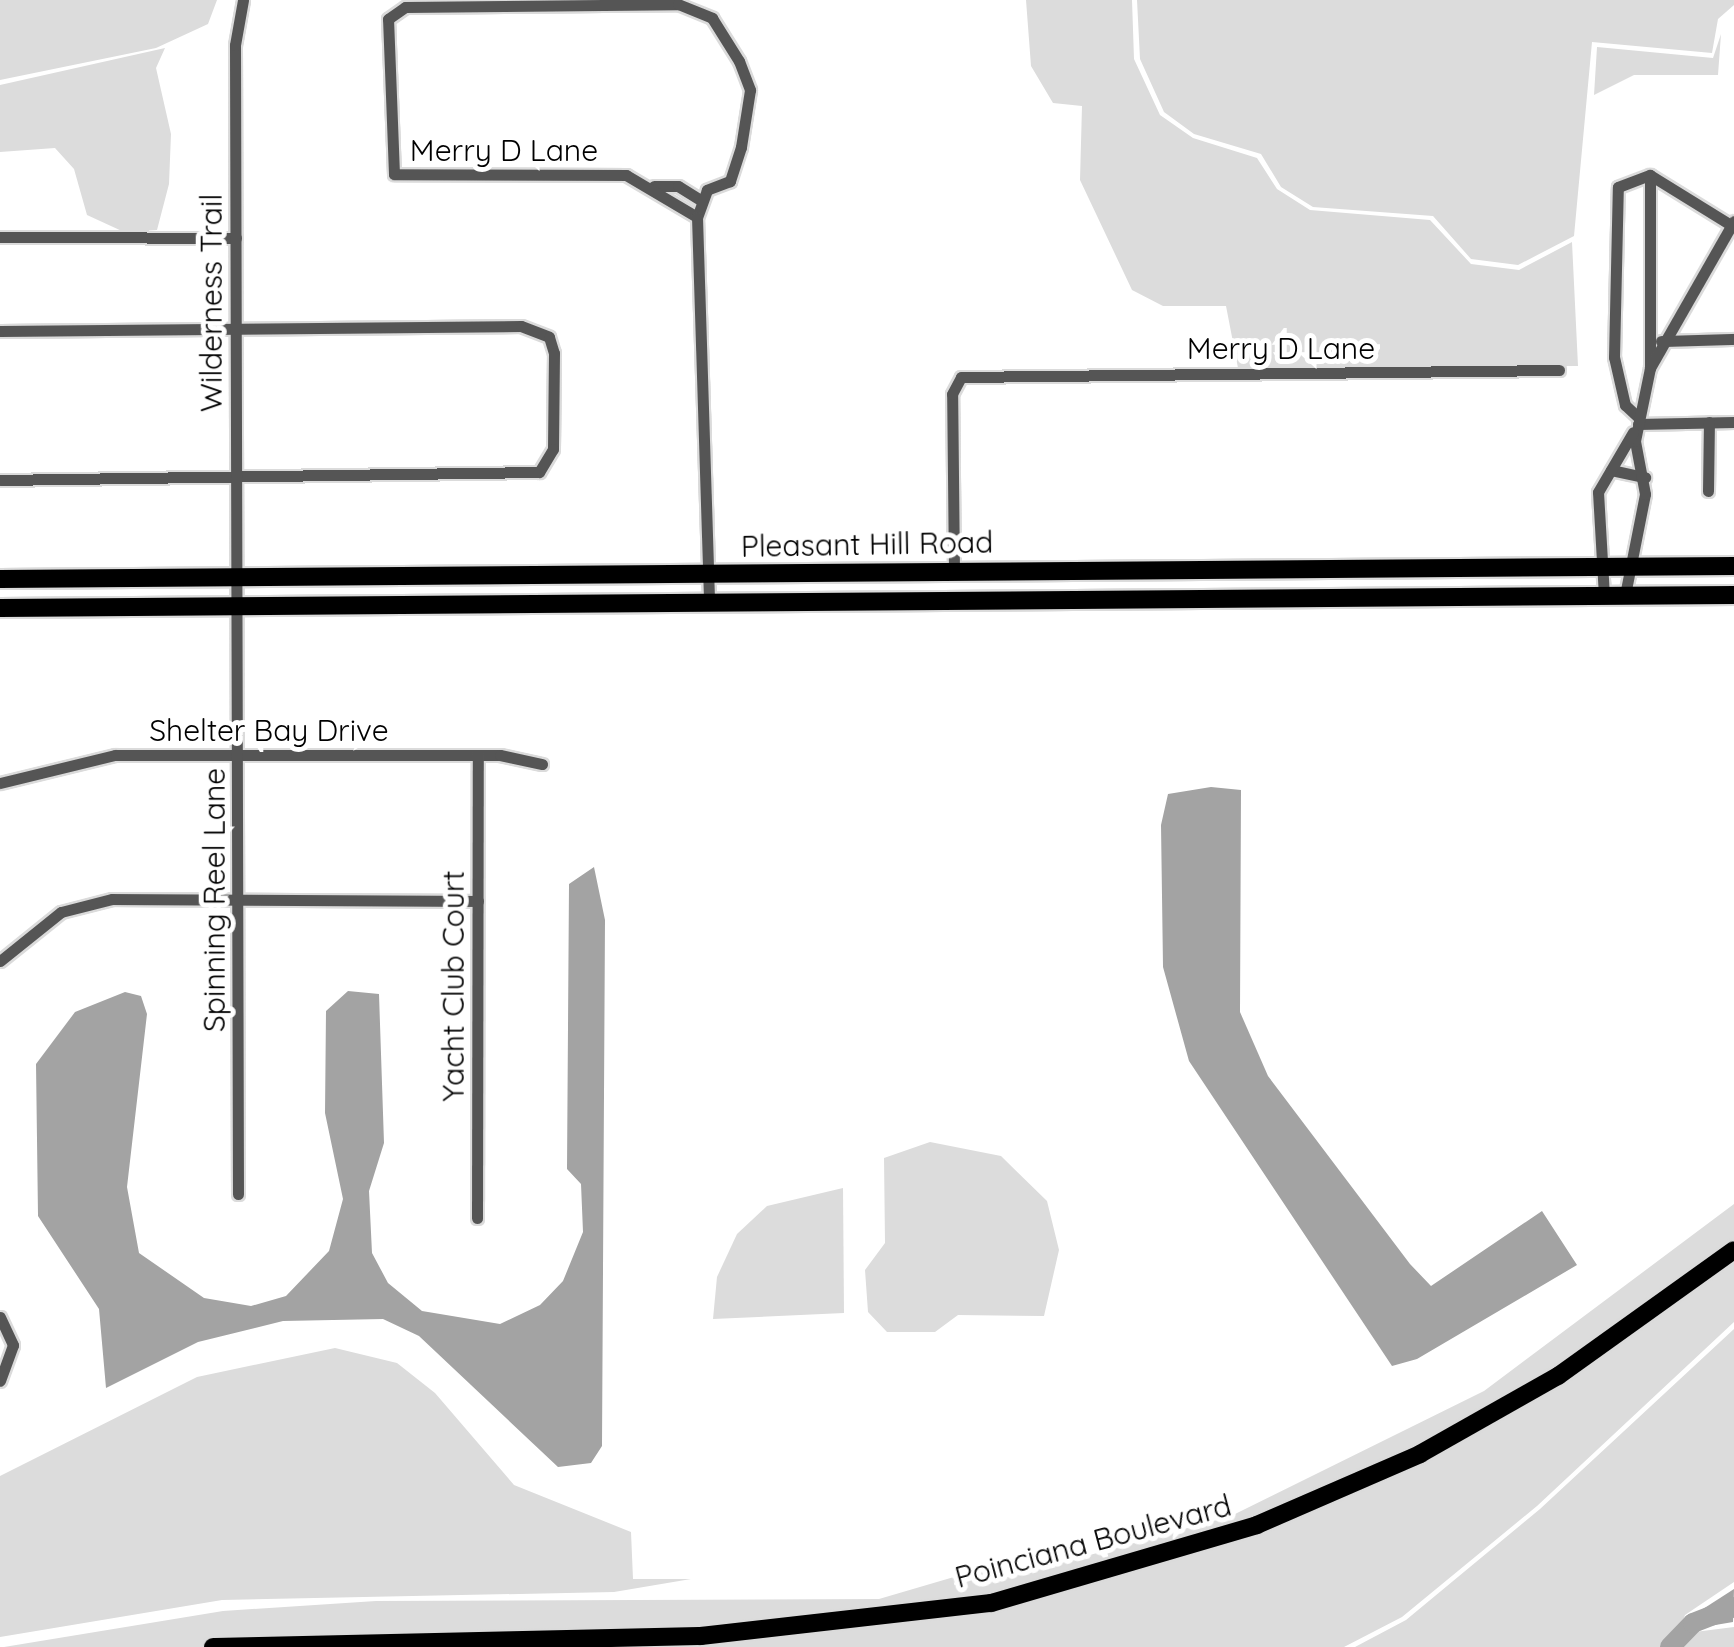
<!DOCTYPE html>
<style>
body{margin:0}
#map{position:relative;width:1734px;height:1647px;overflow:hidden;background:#fff;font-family:Quicksand,sans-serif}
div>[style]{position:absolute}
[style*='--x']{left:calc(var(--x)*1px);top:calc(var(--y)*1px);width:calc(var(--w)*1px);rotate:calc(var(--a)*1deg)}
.green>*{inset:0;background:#dcdcdc}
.water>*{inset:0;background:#a3a3a3}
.river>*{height:20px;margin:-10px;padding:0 10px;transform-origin:10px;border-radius:10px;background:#a3a3a3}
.roads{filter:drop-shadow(2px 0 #dbdbdb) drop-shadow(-2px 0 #dbdbdb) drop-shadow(0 2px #dbdbdb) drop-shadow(0 -2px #dbdbdb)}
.street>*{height:11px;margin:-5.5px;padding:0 5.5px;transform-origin:5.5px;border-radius:5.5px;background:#555}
.primary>*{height:18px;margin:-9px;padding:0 9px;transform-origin:9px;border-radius:9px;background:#000}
span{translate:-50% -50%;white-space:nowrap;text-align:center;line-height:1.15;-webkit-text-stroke:10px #fff;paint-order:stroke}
.street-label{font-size:30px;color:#000}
</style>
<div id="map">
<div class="green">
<i style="clip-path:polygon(0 0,217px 0,208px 24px,156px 48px,0 80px)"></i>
<i style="clip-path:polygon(1026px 0,1132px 0,1134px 59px,1160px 115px,1193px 138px,1257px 158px,1277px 189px,1310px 210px,1430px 220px,1471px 264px,1519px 270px,1572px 242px,1578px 366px,1238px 368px,1226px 306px,1163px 306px,1132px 290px,1080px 180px,1082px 106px,1053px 103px,1031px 66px)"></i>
<i style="clip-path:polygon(1137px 0,1734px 0,1734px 5px,1718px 19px,1712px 53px,1592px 42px,1574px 236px,1518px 265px,1471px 259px,1433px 216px,1313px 207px,1281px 187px,1261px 154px,1194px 134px,1164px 112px,1140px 59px)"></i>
<i style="clip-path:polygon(1721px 34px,1718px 75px,1634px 75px,1594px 95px,1597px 47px,1713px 58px)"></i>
<i style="clip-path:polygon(165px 48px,156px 68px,171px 134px,169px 184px,157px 230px,124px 232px,87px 215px,74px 169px,55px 148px,0 152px,0 85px)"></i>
<i style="clip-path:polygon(930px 1142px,1001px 1156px,1047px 1201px,1059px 1250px,1044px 1316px,958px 1315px,935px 1332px,887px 1332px,868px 1312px,865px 1270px,885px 1243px,884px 1158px)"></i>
<i style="clip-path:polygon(843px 1188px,844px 1313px,713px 1319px,717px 1277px,737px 1234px,767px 1206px)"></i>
<i style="clip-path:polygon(1734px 1204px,1734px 1322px,1537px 1506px,1402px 1617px,1344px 1647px,4px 1647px,223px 1611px,376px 1601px,879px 1599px,988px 1567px,1050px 1566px,1231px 1516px,1484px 1391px)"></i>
<i style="clip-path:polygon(1734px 1329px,1734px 1582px,1685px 1615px,1679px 1634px,1734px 1627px,1734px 1647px,1355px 1647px,1406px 1620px,1540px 1509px)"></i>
<i style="clip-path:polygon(335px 1348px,397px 1363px,435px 1393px,514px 1485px,631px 1532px,633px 1579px,691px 1579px,614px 1592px,222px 1600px,0 1637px,0 1476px,197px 1377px)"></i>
</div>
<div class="water">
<i style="clip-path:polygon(1211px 787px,1241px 790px,1240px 1012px,1268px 1076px,1410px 1264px,1431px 1286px,1542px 1211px,1577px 1265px,1417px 1359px,1392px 1366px,1189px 1061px,1163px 967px,1161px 825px,1168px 794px)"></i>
<i style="clip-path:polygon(594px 867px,605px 920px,602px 1446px,591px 1463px,558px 1467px,419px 1336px,383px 1319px,283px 1321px,198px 1342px,106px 1388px,99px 1309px,38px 1216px,36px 1064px,75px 1012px,125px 992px,141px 996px,147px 1014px,127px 1187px,139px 1253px,204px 1298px,251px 1306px,286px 1296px,329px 1251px,343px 1199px,325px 1113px,326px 1011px,348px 991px,379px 994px,384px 1143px,369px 1191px,372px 1253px,388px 1283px,422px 1311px,500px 1324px,540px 1305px,563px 1281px,583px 1232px,581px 1184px,567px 1169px,569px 884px)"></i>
<i style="clip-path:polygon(1734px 1589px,1733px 1622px,1686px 1630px,1689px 1618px)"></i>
</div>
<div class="river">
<i style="--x:1670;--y:1647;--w:33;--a:-46"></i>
<i style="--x:1693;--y:1623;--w:44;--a:-21.3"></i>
</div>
<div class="roads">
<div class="street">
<i style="--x:654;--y:186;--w:24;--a:0"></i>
<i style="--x:678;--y:186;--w:26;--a:32"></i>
<i style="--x:697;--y:217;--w:82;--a:-149.4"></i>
<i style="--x:626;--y:175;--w:232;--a:-179.8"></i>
<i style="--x:394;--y:174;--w:155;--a:-92.2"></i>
<i style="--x:388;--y:19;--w:21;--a:-35"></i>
<i style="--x:405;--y:7;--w:273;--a:-0.6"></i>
<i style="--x:678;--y:4;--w:37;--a:22"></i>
<i style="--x:712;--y:18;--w:51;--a:57.9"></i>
<i style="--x:739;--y:61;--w:31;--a:69"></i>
<i style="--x:750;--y:90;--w:58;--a:99"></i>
<i style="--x:741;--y:147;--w:36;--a:108"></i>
<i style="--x:730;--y:181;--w:25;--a:159"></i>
<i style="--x:707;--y:190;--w:29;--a:110"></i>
<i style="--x:697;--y:217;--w:386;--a:88.2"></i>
<i style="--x:0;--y:237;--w:236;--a:0.2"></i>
<i style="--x:0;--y:331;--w:521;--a:-0.55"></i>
<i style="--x:521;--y:326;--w:30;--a:21"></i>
<i style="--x:549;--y:337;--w:17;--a:73"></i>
<i style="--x:554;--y:353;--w:96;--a:90.6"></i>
<i style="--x:553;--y:449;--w:27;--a:121"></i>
<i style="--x:539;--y:472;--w:539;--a:179.15"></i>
<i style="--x:1661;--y:341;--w:73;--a:-1.6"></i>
<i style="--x:1650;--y:368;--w:193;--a:-90"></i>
<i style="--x:1639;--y:418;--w:19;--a:-137"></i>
<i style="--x:1625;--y:405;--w:49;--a:-102.9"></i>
<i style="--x:1614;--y:357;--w:170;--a:-88.7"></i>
<i style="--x:1618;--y:187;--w:34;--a:-21"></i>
<i style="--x:1650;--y:175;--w:95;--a:31.7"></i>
<i style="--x:1638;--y:424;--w:96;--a:-1.2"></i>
<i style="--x:1611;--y:470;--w:35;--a:12"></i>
<i style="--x:1708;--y:491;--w:69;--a:-89.2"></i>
<i style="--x:954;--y:571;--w:177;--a:-90.6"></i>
<i style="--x:952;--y:394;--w:19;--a:-62"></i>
<i style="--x:961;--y:377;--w:598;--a:-0.67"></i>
<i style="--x:1625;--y:595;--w:103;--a:-78.8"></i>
<i style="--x:1645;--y:494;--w:54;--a:-100.7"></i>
<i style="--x:1635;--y:441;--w:75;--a:-78.4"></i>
<i style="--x:1650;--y:368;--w:169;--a:-60.3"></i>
<i style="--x:1604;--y:596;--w:104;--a:-93.3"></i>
<i style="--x:1598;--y:492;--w:69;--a:-59.7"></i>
<i style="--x:0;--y:783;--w:118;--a:-13.7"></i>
<i style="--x:115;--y:755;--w:385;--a:0"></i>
<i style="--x:500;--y:755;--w:43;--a:12.1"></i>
<i style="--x:0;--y:961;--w:78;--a:-38.8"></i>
<i style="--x:61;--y:912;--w:53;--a:-14.3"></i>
<i style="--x:112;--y:899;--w:366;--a:0.3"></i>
<i style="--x:238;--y:1194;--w:1149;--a:-90.15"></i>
<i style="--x:235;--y:45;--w:46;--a:-79.9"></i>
<i style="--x:477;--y:1218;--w:463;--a:-89.9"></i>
<i style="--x:0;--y:1317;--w:31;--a:65"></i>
<i style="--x:13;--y:1345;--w:38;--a:110"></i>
</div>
<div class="primary">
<i style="--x:0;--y:579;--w:1734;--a:-0.43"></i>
<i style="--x:0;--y:608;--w:1734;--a:-0.43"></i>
<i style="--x:213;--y:1647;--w:488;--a:-1.3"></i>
<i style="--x:701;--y:1636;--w:292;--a:-6.5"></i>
<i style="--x:991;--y:1603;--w:277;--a:-16.3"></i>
<i style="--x:1257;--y:1525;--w:178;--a:-23.5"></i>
<i style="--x:1420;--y:1454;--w:159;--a:-29.5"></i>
<i style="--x:1558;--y:1376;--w:216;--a:-35.6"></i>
</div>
</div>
<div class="street-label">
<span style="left:504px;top:150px">Merry D Lane</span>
<span style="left:211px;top:303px;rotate:-90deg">Wilderness Trail</span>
<span style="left:1281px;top:348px">Merry D Lane</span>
<span style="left:867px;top:544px;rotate:-1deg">Pleasant Hill Road</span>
<span style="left:269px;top:730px">Shelter Bay Drive</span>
<span style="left:214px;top:900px;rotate:-90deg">Spinning Reel Lane</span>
<span style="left:453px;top:986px;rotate:-90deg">Yacht Club Court</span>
<span style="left:1093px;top:1541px;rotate:-15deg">Poinciana Boulevard</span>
</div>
</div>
